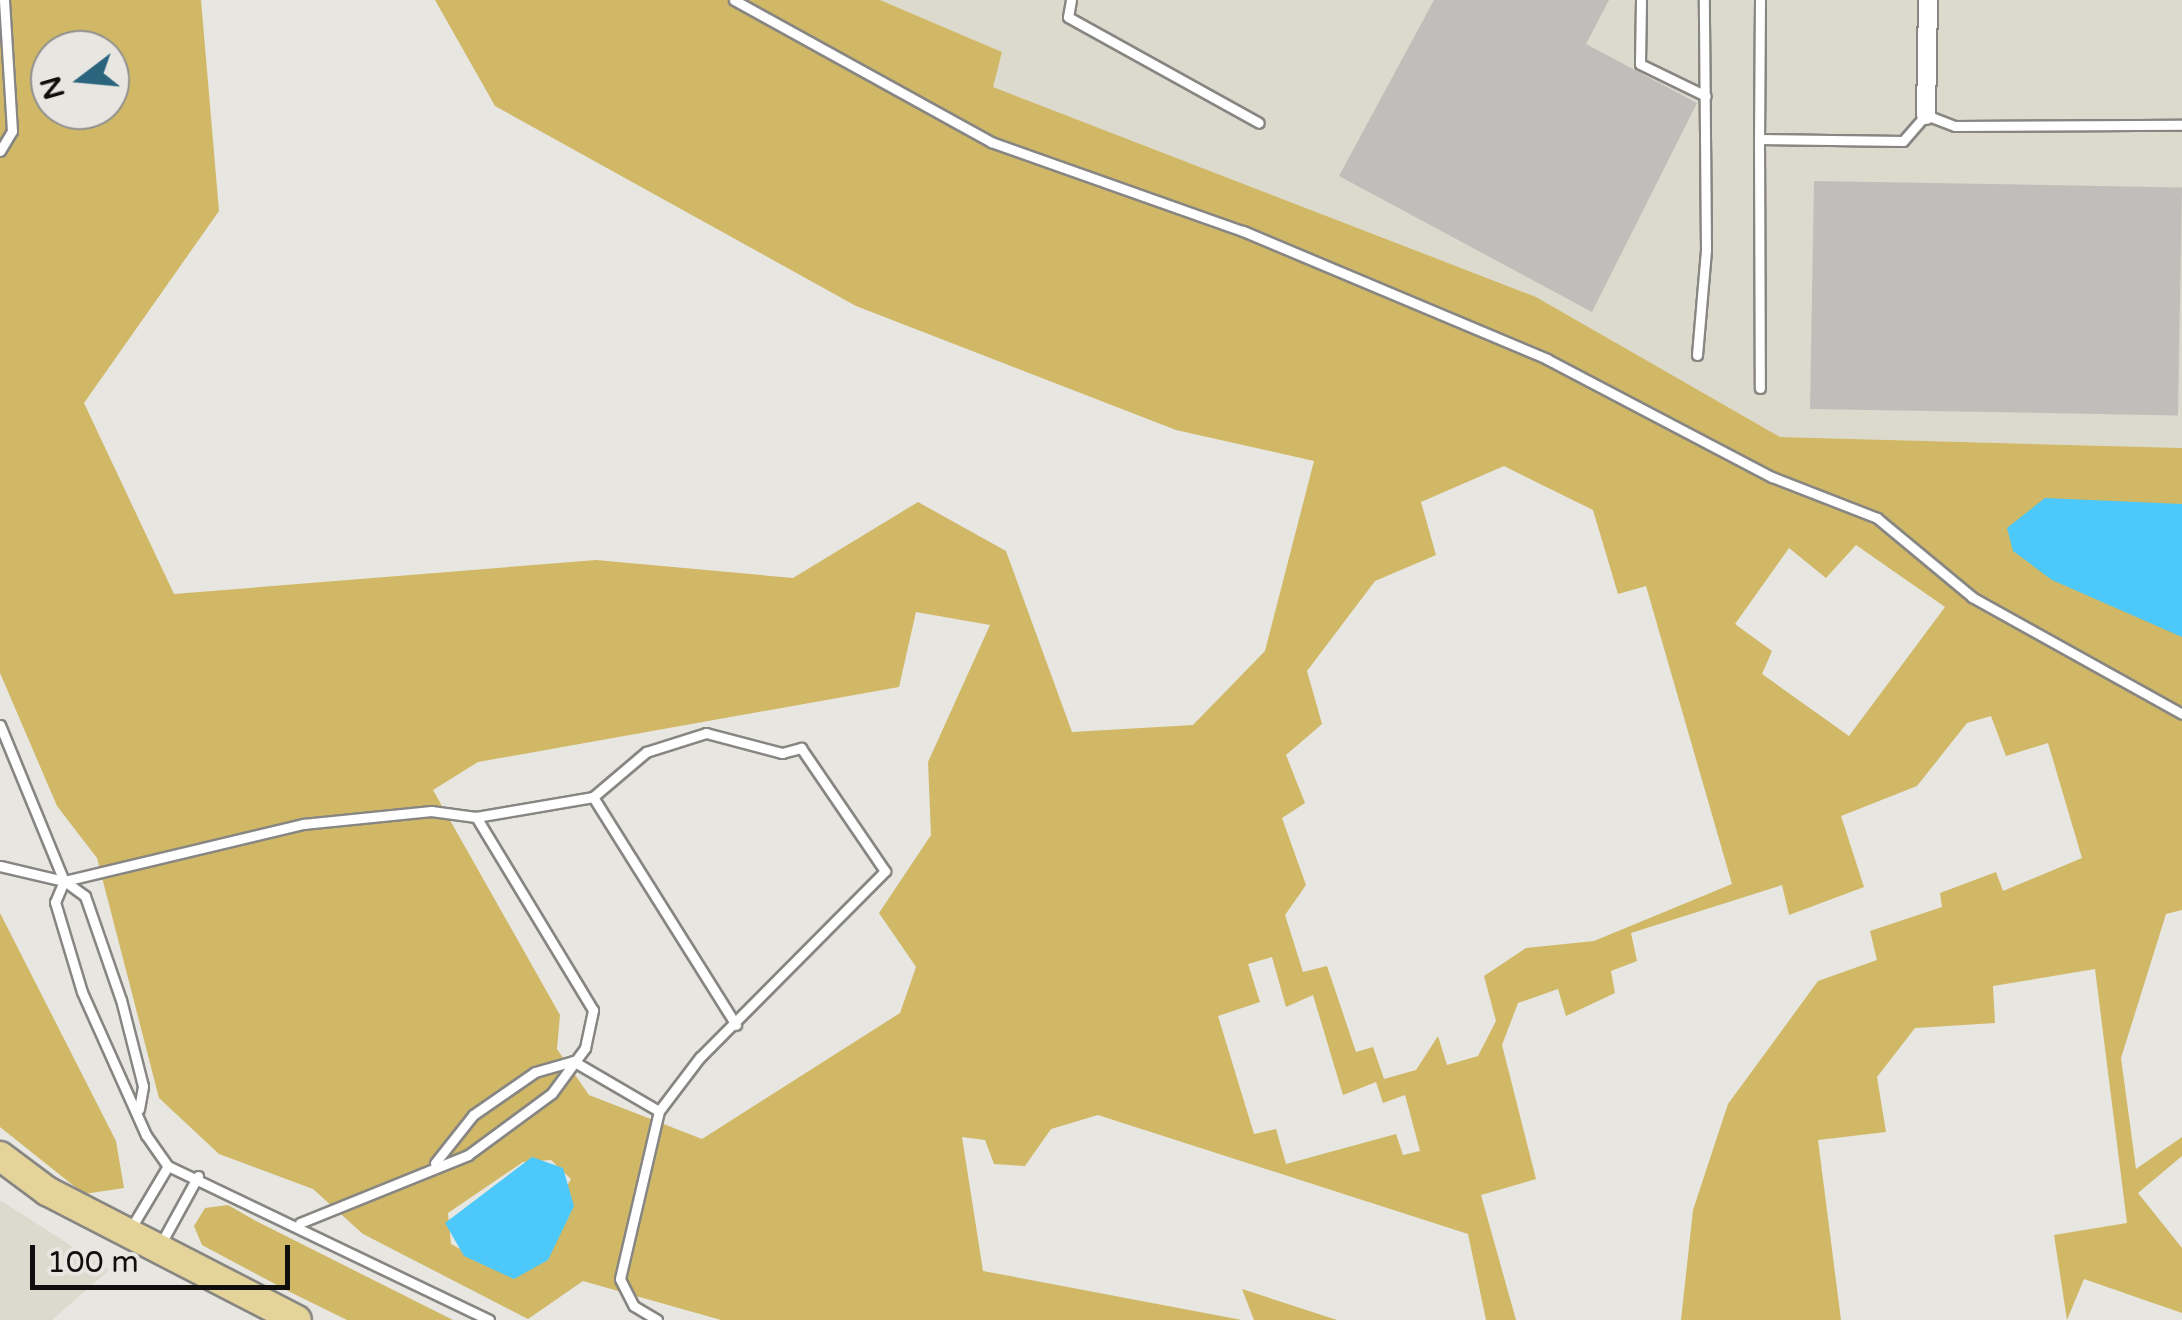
<!DOCTYPE html>
<style>
body{margin:0}
#map{position:relative;width:2182px;height:1320px;overflow:hidden;background:#e7e6e1;font-family:"Varela Round",sans-serif}
div>[style]{position:absolute}
[style*='--x']{left:calc(var(--x)*1px);top:calc(var(--y)*1px);width:calc(var(--w)*1px);rotate:calc(var(--a)*1deg)}
.built>*{inset:0;background:#dcd9cd}
.green>*{inset:0;background:#d0b867}
.water>*{inset:0;background:#4cc8fa}
.building>*{inset:0;background:#c0beba;transform-origin:0 0}
.roads{filter:drop-shadow(2px 0 #888682) drop-shadow(-2px 0 #888682) drop-shadow(0 2px #888682) drop-shadow(0 -2px #888682)}
.service>*{height:9px;margin:-4.5px;padding:0 4.5px;transform-origin:4.5px;border-radius:4.5px;background:#fff}
.minor>*{height:18px;margin:-9px;padding:0 9px;transform-origin:9px;border-radius:9px;background:#fff}
.primary>*{height:28px;margin:-14px;padding:0 14px;transform-origin:14px;border-radius:14px;background:#e5d49a}
span{translate:-50% -50%;white-space:nowrap;text-align:center;line-height:1.15;-webkit-text-stroke:8px #e7e6e1;paint-order:stroke}
.north{position:absolute;left:30px;top:30px;width:100px;height:100px;box-sizing:border-box;background:#e7e6e1;border:2px solid #91908d;border-radius:50%;rotate:254deg;font-size:28px;font-weight:700;line-height:40px;text-align:center;color:#100f0e}
.north::after{content:'';display:block;margin:auto;width:35px;height:45px;background:#2a647d;clip-path:polygon(50% 0,100% 100%,50% 72%,0 100%)}
.scale{position:absolute;left:30px;top:1245px;width:260px;height:45px;box-sizing:border-box;border:5px solid #100f0e;border-top:0;padding-left:12px;font-size:30px;line-height:35px;white-space:nowrap;color:#100f0e;-webkit-text-stroke:8px #e7e6e1;paint-order:stroke}
</style>
<div id="map">
<div class="built">
<i style="clip-path:polygon(880px 0,2182px 0,2182px 448px,1780px 437px,1536px 297px,992px 87px,1002px 52px)"></i>
<i style="clip-path:polygon(0 1200px,109px 1270px,52px 1320px,0 1320px)"></i>
</div>
<div class="green">
<i style="clip-path:polygon(evenodd,0 0,201px 0,219px 211px,84px 403px,174px 594px,596px 560px,793px 578px,918px 502px,1006px 551px,1072px 732px,1193px 725px,1265px 651px,1314px 461px,1176px 430px,856px 306px,495px 106px,435px 0,880px 0,1002px 52px,993px 87px,1536px 297px,1780px 437px,2182px 448px,2182px 910px,2166px 914px,2121px 1058px,2136px 1169px,2182px 1137px,2182px 1156px,2138px 1193px,2182px 1248px,2182px 1313px,2084px 1279px,2067px 1320px,2054px 1235px,2127px 1223px,2095px 969px,1993px 986px,1995px 1023px,1915px 1028px,1877px 1077px,1886px 1132px,1818px 1140px,1841px 1320px,1681px 1320px,1693px 1210px,1728px 1104px,1818px 981px,1877px 960px,1870px 931px,1942px 907px,1940px 893px,1996px 872px,2003px 891px,2082px 858px,2048px 743px,2006px 756px,1991px 716px,1967px 723px,1917px 786px,1841px 816px,1864px 887px,1789px 915px,1782px 885px,1631px 933px,1637px 961px,1611px 971px,1615px 993px,1566px 1016px,1558px 989px,1518px 1003px,1502px 1045px,1536px 1179px,1481px 1195px,1516px 1320px,1486px 1320px,1468px 1234px,1098px 1115px,1051px 1129px,1025px 1166px,994px 1164px,985px 1140px,962px 1137px,983px 1271px,1242px 1320px,721px 1320px,583px 1281px,528px 1319px,363px 1234px,313px 1189px,219px 1154px,159px 1098px,97px 858px,57px 806px,0 673px,0 0,50px 50px,110px 50px,110px 110px,50px 110px,50px 50px,0 0,1504px 466px,1593px 510px,1618px 594px,1646px 586px,1732px 884px,1594px 941px,1526px 948px,1484px 976px,1496px 1021px,1478px 1056px,1447px 1065px,1438px 1036px,1416px 1070px,1384px 1079px,1373px 1047px,1356px 1052px,1327px 966px,1303px 972px,1285px 915px,1306px 885px,1282px 818px,1305px 803px,1286px 755px,1322px 724px,1307px 671px,1375px 581px,1436px 555px,1421px 502px,1504px 466px,0 0,1856px 545px,1945px 607px,1849px 736px,1762px 674px,1772px 651px,1735px 624px,1789px 548px,1826px 578px,1856px 545px,0 0,916px 612px,990px 625px,928px 762px,931px 835px,879px 913px,916px 967px,900px 1013px,702px 1139px,589px 1095px,557px 1049px,560px 1015px,433px 790px,478px 762px,899px 687px,916px 612px,0 0,1272px 957px,1286px 1007px,1313px 995px,1343px 1095px,1376px 1082px,1383px 1103px,1405px 1095px,1420px 1151px,1403px 1155px,1396px 1134px,1286px 1164px,1276px 1129px,1254px 1134px,1218px 1016px,1260px 1002px,1248px 964px,1272px 957px,0 0,551px 1160px,571px 1179px,514px 1278px,451px 1244px,448px 1213px,523px 1162px,551px 1160px)"></i>
<i style="clip-path:polygon(0 913px,116px 1141px,124px 1188px,84px 1194px,0 1127px)"></i>
<i style="clip-path:polygon(228px 1205px,256px 1221px,453px 1320px,347px 1320px,290px 1292px,202px 1245px,194px 1226px,205px 1208px)"></i>
<i style="clip-path:polygon(1242px 1289px,1337px 1320px,1254px 1320px)"></i>
</div>
<div class="water">
<i style="clip-path:polygon(2045px 498px,2182px 504px,2182px 637px,2052px 580px,2013px 551px,2007px 528px)"></i>
<i style="clip-path:polygon(532px 1157px,563px 1168px,574px 1206px,548px 1260px,514px 1279px,464px 1256px,445px 1223px)"></i>
</div>
<div class="building">
<i style="clip-path:polygon(1434px 0,1609px 0,1586px 44px,1697px 103px,1592px 312px,1339px 176px)"></i>
<i style="left:1814px;top:181px;width:368px;height:228px;rotate:1deg"></i>
</div>
<div class="roads">
<div class="service">
<i style="--x:734;--y:0;--w:294;--a:28.9"></i>
<i style="--x:991;--y:142;--w:267;--a:19.5"></i>
<i style="--x:1243;--y:231;--w:330;--a:22.8"></i>
<i style="--x:1547;--y:359;--w:254;--a:27.7"></i>
<i style="--x:1772;--y:477;--w:113;--a:21.3"></i>
<i style="--x:1877;--y:518;--w:124;--a:39.7"></i>
<i style="--x:1972;--y:597;--w:240;--a:29.1"></i>
<i style="--x:1071;--y:0;--w:17;--a:100"></i>
<i style="--x:1068;--y:17;--w:218;--a:29"></i>
<i style="--x:1641;--y:0;--w:64;--a:90.9"></i>
<i style="--x:1640;--y:64;--w:73;--a:25.9"></i>
<i style="--x:1760;--y:0;--w:139;--a:90.4"></i>
<i style="--x:1759;--y:139;--w:144;--a:0.8"></i>
<i style="--x:1903;--y:141;--w:35;--a:-49"></i>
<i style="--x:1926;--y:115;--w:31;--a:21"></i>
<i style="--x:1955;--y:126;--w:227;--a:-0.3"></i>
<i style="--x:1759;--y:139;--w:249;--a:89.8"></i>
<i style="--x:0;--y:151;--w:23;--a:-59"></i>
<i style="--x:12;--y:131;--w:131;--a:-93.5"></i>
<i style="--x:1697;--y:355;--w:106;--a:-85.1"></i>
<i style="--x:1706;--y:249;--w:249;--a:-90.5"></i>
<i style="--x:0;--y:725;--w:169;--a:67.7"></i>
<i style="--x:593;--y:797;--w:70;--a:-40.3"></i>
<i style="--x:646;--y:752;--w:63;--a:-17.6"></i>
<i style="--x:706;--y:733;--w:79;--a:14.7"></i>
<i style="--x:782;--y:753;--w:20;--a:-15"></i>
<i style="--x:801;--y:748;--w:149;--a:55.7"></i>
<i style="--x:885;--y:871;--w:262;--a:134.8"></i>
<i style="--x:700;--y:1057;--w:68;--a:127.2"></i>
<i style="--x:659;--y:1111;--w:172;--a:103.1"></i>
<i style="--x:620;--y:1279;--w:30;--a:63"></i>
<i style="--x:634;--y:1306;--w:27;--a:31"></i>
<i style="--x:0;--y:866;--w:66;--a:13.2"></i>
<i style="--x:64;--y:881;--w:246;--a:-13.4"></i>
<i style="--x:303;--y:824;--w:129;--a:-5.8"></i>
<i style="--x:431;--y:811;--w:45;--a:7.6"></i>
<i style="--x:476;--y:817;--w:119;--a:-9.7"></i>
<i style="--x:593;--y:797;--w:269;--a:57.9"></i>
<i style="--x:139;--y:1109;--w:23;--a:-80"></i>
<i style="--x:143;--y:1086;--w:89;--a:-104.3"></i>
<i style="--x:121;--y:1000;--w:110;--a:-109.1"></i>
<i style="--x:85;--y:896;--w:26;--a:-144"></i>
<i style="--x:64;--y:881;--w:23;--a:113"></i>
<i style="--x:55;--y:902;--w:94;--a:73.3"></i>
<i style="--x:82;--y:992;--w:157;--a:65.9"></i>
<i style="--x:146;--y:1135;--w:38;--a:55"></i>
<i style="--x:168;--y:1166;--w:356;--a:25.6"></i>
<i style="--x:435;--y:1163;--w:61;--a:-51.6"></i>
<i style="--x:473;--y:1115;--w:75;--a:-34.7"></i>
<i style="--x:535;--y:1072;--w:40;--a:-16"></i>
<i style="--x:573;--y:1061;--w:99;--a:30.2"></i>
<i style="--x:300;--y:1223;--w:181;--a:-22"></i>
<i style="--x:468;--y:1155;--w:104;--a:-36.4"></i>
<i style="--x:552;--y:1093;--w:56;--a:-53.7"></i>
<i style="--x:585;--y:1048;--w:39;--a:-78"></i>
<i style="--x:593;--y:1010;--w:226;--a:-121.2"></i>
<i style="--x:131;--y:1228;--w:72;--a:-59.2"></i>
<i style="--x:159;--y:1247;--w:81;--a:-61.2"></i>
</div>
<div class="minor">
<i style="--x:1926;--y:115;--w:115;--a:-89"></i>
</div>
<div class="primary">
<i style="--x:0;--y:1156;--w:59;--a:36.7"></i>
<i style="--x:47;--y:1191;--w:281;--a:27.3"></i>
</div>
</div>
<div class="north">N</div>
<div class="scale">100 m</div>
</div>
